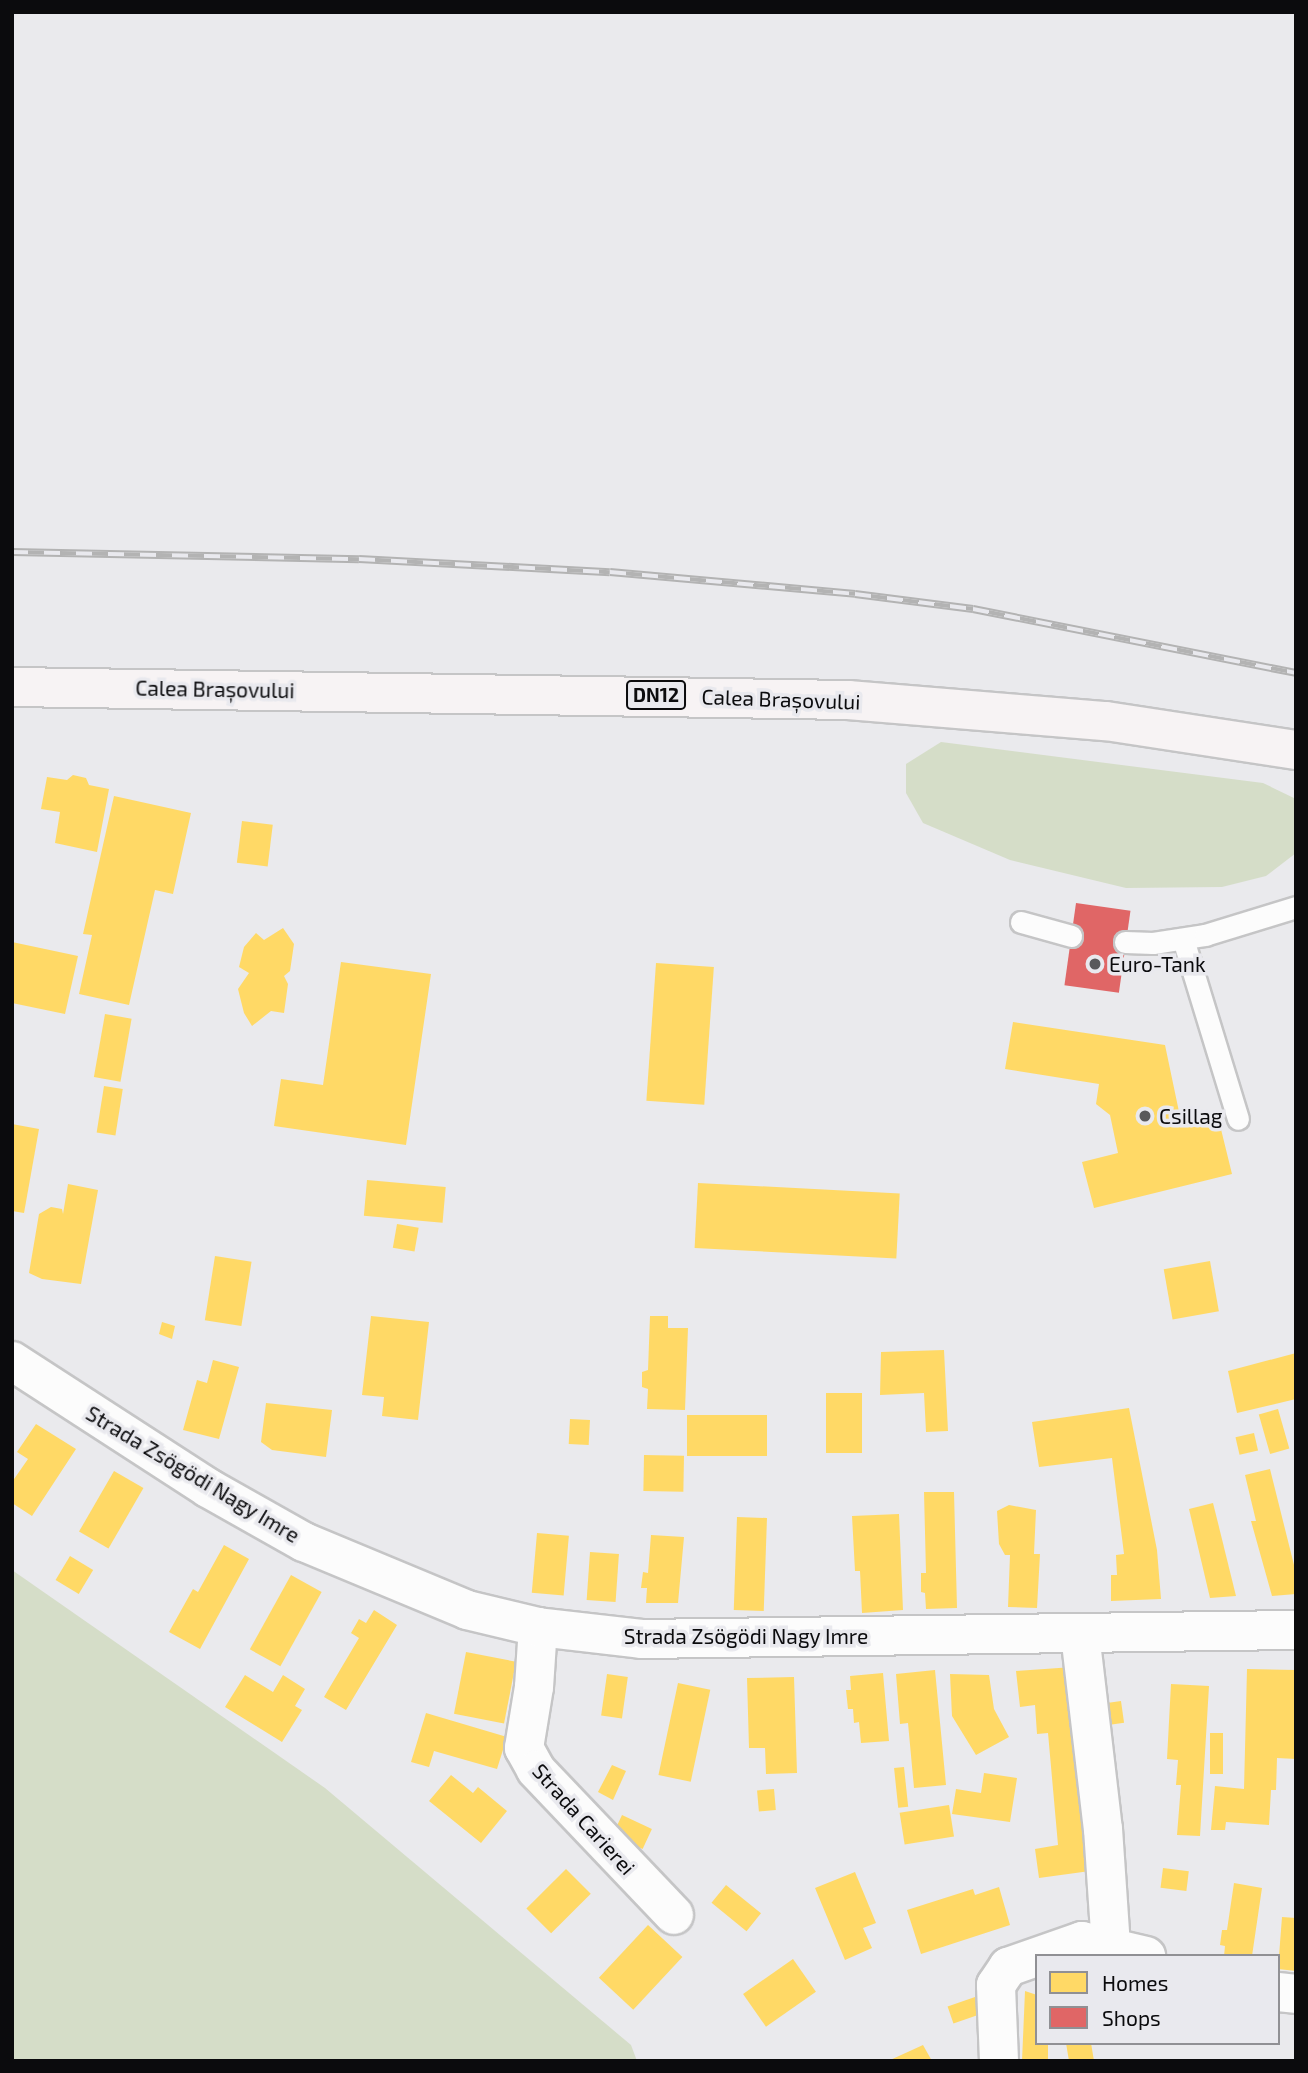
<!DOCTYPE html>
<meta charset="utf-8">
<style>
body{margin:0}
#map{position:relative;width:1308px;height:2073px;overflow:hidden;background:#eaeaed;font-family:"Exo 2",sans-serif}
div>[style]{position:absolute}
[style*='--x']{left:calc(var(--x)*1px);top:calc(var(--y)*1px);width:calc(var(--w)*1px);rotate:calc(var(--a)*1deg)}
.green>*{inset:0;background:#d5ddc8}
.homes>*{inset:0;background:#ffd966;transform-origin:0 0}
.shops>*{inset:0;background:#e06666;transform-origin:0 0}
.roads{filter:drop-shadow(2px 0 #c5c5c6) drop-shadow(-2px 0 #c5c5c6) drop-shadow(0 2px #c5c5c6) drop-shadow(0 -2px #c5c5c6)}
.service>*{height:21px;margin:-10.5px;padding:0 10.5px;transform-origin:10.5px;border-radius:10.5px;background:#fcfcfc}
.minor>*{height:38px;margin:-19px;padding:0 19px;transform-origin:19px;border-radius:19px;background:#fcfcfc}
.secondary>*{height:38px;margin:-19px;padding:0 19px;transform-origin:19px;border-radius:19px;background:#fcfcfc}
.primary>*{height:38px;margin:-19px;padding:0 19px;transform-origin:19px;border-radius:19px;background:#f7f3f4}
.rail>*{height:8px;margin-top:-4px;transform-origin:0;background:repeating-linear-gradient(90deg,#e9e9ee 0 16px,#b3b3b3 0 32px);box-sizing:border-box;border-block:2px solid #b3b3b3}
.dots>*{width:19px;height:19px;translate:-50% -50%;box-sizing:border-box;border:4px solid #e9e9ee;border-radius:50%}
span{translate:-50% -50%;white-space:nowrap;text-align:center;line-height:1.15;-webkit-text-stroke:7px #e9e9ee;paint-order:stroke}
.shield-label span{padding:2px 5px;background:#e9e9ee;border:2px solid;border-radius:5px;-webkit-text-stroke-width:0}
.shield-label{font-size:19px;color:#0b0b0d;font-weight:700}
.street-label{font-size:21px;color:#0b0b0d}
.poi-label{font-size:21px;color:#0b0b0d}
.left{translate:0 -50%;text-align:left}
.frame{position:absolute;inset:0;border:14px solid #0b0b0d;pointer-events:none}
.legend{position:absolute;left:1035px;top:1954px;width:245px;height:91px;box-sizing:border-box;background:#e9e9ee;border:2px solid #909094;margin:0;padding:9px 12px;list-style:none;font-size:21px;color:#0b0b0d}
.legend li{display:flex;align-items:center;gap:14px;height:35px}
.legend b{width:35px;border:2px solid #909094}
</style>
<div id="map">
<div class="green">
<i style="clip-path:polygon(941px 742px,1263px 783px,1296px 799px,1296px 853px,1266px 876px,1222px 887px,1126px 888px,1010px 860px,923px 823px,906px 793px,906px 764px)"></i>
<i style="clip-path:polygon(12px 1570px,325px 1788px,631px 2045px,637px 2061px,12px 2061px)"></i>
</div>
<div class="homes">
<i style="clip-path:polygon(73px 775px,86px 778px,89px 785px,109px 789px,97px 852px,55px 843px,60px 812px,41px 809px,47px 777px,67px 780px)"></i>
<i style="clip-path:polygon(114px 796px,191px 813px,173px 894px,155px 890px,129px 1005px,79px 994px,92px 935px,83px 934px)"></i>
<i style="left:242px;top:821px;width:31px;height:42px;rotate:7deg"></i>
<i style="clip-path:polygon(283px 928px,294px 944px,290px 971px,284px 976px,288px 984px,284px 1013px,271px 1011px,252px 1026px,244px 1013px,238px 989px,249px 973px,239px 967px,244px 947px,256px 933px,264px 940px)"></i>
<i style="clip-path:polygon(12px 942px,78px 956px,65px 1014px,12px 1003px)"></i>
<i style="clip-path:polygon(341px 962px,431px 974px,406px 1145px,274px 1126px,281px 1079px,323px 1085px)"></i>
<i style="left:656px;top:963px;width:58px;height:138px;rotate:4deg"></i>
<i style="left:105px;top:1014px;width:27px;height:64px;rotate:10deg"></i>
<i style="clip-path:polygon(1013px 1022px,1165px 1045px,1182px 1126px,1218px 1117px,1232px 1174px,1094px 1208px,1082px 1162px,1118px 1153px,1110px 1115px,1096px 1104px,1099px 1084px,1005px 1069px)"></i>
<i style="left:104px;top:1086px;width:19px;height:47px;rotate:9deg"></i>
<i style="clip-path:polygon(12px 1124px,39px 1129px,24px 1213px,12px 1211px)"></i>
<i style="left:367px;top:1180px;width:79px;height:36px;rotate:5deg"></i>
<i style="left:698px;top:1183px;width:202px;height:65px;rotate:3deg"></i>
<i style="clip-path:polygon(68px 1184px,98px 1190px,81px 1284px,42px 1279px,29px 1273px,39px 1214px,51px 1207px,62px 1209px,63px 1214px)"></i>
<i style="left:397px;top:1224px;width:22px;height:24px;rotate:10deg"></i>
<i style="left:215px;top:1256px;width:37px;height:65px;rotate:9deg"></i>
<i style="left:1210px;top:1261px;width:51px;height:47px;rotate:80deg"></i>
<i style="clip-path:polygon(371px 1316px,429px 1322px,418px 1420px,382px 1416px,384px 1397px,362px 1395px)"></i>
<i style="clip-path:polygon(650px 1316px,668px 1316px,668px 1328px,688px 1328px,685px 1410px,647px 1409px,648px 1389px,642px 1387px,642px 1372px,648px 1370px)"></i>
<i style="clip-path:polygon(162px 1322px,175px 1326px,172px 1339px,159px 1334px)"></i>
<i style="clip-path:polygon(944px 1350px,948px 1431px,926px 1432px,924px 1393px,880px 1395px,881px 1352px)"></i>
<i style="clip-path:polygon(1296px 1353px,1296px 1399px,1237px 1413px,1228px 1371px)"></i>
<i style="clip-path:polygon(213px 1360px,239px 1367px,219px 1439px,183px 1430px,197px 1380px,207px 1383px)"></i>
<i style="left:826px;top:1393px;width:36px;height:60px"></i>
<i style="clip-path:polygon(266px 1403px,332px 1410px,326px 1457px,272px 1450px,261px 1442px)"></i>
<i style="clip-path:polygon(1129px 1408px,1157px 1550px,1161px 1599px,1111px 1601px,1111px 1575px,1117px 1575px,1116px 1555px,1124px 1554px,1112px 1458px,1039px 1467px,1032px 1422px)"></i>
<i style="left:1278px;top:1409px;width:41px;height:20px;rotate:74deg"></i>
<i style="left:687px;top:1415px;width:80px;height:41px"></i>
<i style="left:570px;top:1419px;width:20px;height:25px;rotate:3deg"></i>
<i style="clip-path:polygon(36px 1424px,76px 1449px,32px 1516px,12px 1503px,12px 1482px,28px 1459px,17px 1452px)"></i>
<i style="left:1254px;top:1433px;width:18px;height:19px;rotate:77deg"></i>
<i style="left:644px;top:1455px;width:40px;height:36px;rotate:1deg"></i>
<i style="clip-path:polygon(1270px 1469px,1296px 1573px,1296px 1594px,1272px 1596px,1251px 1521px,1256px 1521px,1245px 1475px)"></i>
<i style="left:114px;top:1471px;width:34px;height:70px;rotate:30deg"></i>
<i style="clip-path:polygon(924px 1492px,954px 1492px,957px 1608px,926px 1609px,925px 1593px,921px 1592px,921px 1573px,926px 1573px)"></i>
<i style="clip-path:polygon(1213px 1503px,1217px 1519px,1236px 1596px,1210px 1598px,1189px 1509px)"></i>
<i style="clip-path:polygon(1009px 1505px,1036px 1510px,1034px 1554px,1040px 1554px,1037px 1608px,1008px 1607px,1010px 1555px,1005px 1555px,999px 1544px,997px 1511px)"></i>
<i style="clip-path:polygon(899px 1514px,903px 1610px,862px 1613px,860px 1571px,855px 1571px,852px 1516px)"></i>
<i style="left:737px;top:1517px;width:30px;height:93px;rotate:2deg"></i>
<i style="left:537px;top:1533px;width:32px;height:60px;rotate:5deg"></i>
<i style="clip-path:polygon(651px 1535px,684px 1537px,678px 1603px,646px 1603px,647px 1588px,641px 1588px,643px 1572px,648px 1573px)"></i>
<i style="clip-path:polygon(224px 1545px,249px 1559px,200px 1649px,169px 1632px,193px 1589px,198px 1592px)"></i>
<i style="left:590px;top:1552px;width:29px;height:48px;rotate:4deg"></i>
<i style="left:70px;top:1556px;width:27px;height:28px;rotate:31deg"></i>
<i style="left:291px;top:1575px;width:35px;height:85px;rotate:29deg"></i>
<i style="clip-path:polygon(374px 1610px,397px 1625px,346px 1710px,324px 1697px,359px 1638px,351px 1633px,359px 1619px,366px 1623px)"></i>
<i style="left:466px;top:1652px;width:51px;height:63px;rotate:11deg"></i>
<i style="clip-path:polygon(1073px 1667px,1090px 1871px,1039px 1878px,1035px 1849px,1058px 1845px,1048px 1733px,1037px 1734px,1035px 1705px,1020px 1707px,1016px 1671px)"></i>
<i style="clip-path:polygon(1247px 1669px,1296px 1670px,1296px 1759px,1277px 1758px,1276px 1790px,1271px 1790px,1269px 1825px,1226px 1822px,1225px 1830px,1211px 1830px,1215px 1786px,1244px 1789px)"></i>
<i style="clip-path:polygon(935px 1670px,946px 1785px,914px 1788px,908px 1723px,900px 1724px,896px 1674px)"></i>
<i style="clip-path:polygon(883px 1673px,889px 1741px,861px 1743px,859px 1722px,854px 1723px,853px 1709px,848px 1709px,846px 1690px,851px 1690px,850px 1676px)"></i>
<i style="left:607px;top:1674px;width:21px;height:42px;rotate:8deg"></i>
<i style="clip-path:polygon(950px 1674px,989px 1675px,994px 1709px,1009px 1737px,976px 1755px,952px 1716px)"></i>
<i style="clip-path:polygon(245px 1675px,273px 1692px,283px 1675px,305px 1689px,295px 1706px,302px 1710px,282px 1742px,225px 1707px)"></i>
<i style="clip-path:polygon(794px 1677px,797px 1773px,766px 1774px,765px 1748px,749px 1748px,747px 1678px)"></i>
<i style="left:678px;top:1683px;width:33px;height:94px;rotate:12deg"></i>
<i style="clip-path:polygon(1171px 1684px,1209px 1686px,1200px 1836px,1177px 1835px,1181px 1785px,1176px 1785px,1178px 1760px,1167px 1759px)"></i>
<i style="left:1121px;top:1701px;width:22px;height:30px;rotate:82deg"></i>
<i style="clip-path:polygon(426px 1713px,507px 1737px,497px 1769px,434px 1751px,429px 1767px,411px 1762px)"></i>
<i style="left:1210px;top:1733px;width:13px;height:41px"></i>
<i style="clip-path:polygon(612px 1765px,626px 1771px,613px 1800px,598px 1792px)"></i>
<i style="left:904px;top:1767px;width:40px;height:10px;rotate:84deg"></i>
<i style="clip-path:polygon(984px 1773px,1017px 1778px,1010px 1822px,952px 1814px,956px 1789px,981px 1793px)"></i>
<i style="clip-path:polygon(451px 1775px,473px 1793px,478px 1787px,507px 1811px,481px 1843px,429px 1801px)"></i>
<i style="left:774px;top:1789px;width:21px;height:17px;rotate:85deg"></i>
<i style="left:949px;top:1805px;width:32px;height:50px;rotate:81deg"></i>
<i style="left:622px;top:1815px;width:33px;height:22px;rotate:25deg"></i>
<i style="left:1163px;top:1868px;width:26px;height:20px;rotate:7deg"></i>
<i style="left:566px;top:1869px;width:35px;height:56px;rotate:45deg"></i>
<i style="clip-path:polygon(855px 1872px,876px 1923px,863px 1928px,872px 1948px,845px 1960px,815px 1888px)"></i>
<i style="clip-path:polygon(1234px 1883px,1262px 1888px,1252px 1956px,1224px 1956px,1225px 1946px,1220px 1945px,1222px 1930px,1227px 1930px)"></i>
<i style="left:726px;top:1885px;width:45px;height:23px;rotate:39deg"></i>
<i style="clip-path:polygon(999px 1887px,1010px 1925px,921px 1954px,907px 1910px,973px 1889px,975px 1895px)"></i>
<i style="clip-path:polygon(1282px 1917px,1296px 1918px,1296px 1971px,1278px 1969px)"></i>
<i style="left:648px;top:1925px;width:47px;height:72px;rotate:43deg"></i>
<i style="left:793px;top:1959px;width:40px;height:61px;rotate:55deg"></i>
<i style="clip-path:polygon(1025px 1991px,1037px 1995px,1037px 2043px,1048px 2043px,1048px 2061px,1022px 2061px)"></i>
<i style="left:975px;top:1997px;width:18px;height:29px;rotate:71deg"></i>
<i style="clip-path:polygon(1066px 2043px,1091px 2043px,1094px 2061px,1069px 2061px)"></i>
<i style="clip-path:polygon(923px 2045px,932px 2061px,888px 2061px)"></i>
</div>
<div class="shops">
<i style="left:1076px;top:903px;width:55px;height:83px;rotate:8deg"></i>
</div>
<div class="roads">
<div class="service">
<i style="--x:1021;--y:922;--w:52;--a:15.6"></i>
<i style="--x:1183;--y:939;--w:188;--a:73"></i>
<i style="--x:1125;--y:942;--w:28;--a:2"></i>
<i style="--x:1153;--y:943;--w:53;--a:-8.7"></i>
<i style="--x:1205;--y:935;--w:95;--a:-17.1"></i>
</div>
<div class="minor">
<i style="--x:538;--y:1627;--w:60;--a:93.8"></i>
<i style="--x:534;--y:1687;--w:62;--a:99.3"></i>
<i style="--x:524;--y:1748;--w:25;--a:61"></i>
<i style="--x:536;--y:1770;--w:200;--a:46.4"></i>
<i style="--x:1080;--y:1634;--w:196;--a:83.3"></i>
<i style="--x:1103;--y:1829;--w:117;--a:86.1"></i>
<i style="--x:1278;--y:1992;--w:18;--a:6"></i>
<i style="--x:999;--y:2061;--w:76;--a:-92.3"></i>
<i style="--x:996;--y:1985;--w:22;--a:-56"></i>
<i style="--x:1008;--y:1967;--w:78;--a:-19.4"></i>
<i style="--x:1082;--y:1941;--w:66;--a:13.2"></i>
</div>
<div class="secondary">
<i style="--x:12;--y:1361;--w:234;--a:32.9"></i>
<i style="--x:208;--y:1488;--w:110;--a:29.4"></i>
<i style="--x:304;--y:1542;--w:177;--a:22.6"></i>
<i style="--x:467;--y:1610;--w:73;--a:13.5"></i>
<i style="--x:538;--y:1627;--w:104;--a:6.6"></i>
<i style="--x:641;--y:1639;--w:655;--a:-0.79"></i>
</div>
<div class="primary">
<i style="--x:12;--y:687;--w:836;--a:0.89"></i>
<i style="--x:848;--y:700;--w:259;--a:4.7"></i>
<i style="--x:1106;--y:721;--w:192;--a:8.7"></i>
</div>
</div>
<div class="rail">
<i style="--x:12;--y:552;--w:347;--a:1.2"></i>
<i style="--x:359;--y:559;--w:251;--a:3"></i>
<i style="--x:610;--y:572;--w:246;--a:5.1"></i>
<i style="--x:855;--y:594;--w:119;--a:7.2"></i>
<i style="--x:973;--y:609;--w:329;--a:11.2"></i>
</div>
<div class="dots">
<i style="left:1095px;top:964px;background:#59595b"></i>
<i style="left:1145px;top:1116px;background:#59595b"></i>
</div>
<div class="shield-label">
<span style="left:656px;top:695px">DN12</span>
</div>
<div class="street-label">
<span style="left:215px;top:689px;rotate:1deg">Calea Brașovului</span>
<span style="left:781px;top:699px;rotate:2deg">Calea Brașovului</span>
<span style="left:193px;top:1474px;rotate:31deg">Strada Zsögödi Nagy Imre</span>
<span style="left:746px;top:1636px">Strada Zsögödi Nagy Imre</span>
<span style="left:584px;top:1819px;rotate:48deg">Strada Carierei</span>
</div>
<div class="poi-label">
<span class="left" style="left:1109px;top:964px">Euro-Tank</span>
<span class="left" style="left:1159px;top:1116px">Csillag</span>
</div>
<div class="frame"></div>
<ul class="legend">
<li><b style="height:19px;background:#ffd966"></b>Homes</li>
<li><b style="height:19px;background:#e06666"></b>Shops</li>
</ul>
</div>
